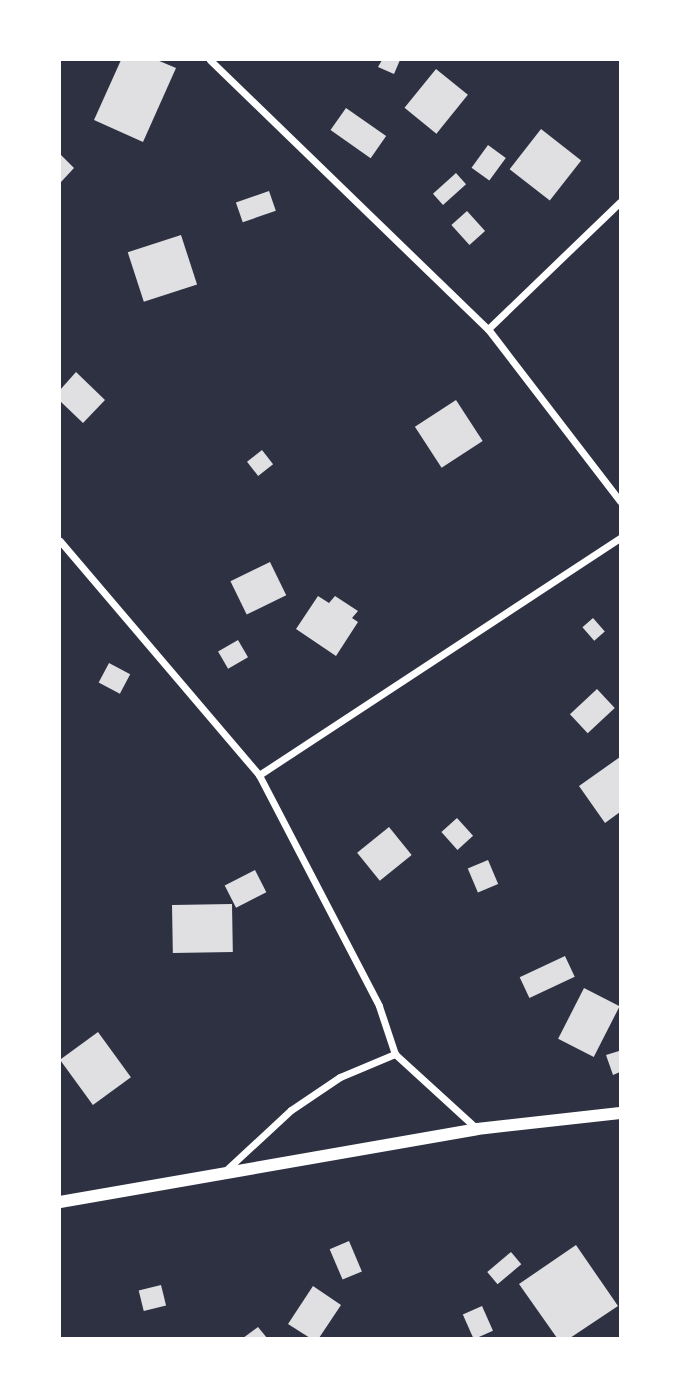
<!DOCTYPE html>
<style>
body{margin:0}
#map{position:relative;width:680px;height:1398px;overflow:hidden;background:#2d3142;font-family:"Golos Text",sans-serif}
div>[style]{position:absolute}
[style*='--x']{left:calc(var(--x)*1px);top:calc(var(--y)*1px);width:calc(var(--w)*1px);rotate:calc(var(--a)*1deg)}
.building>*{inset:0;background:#e0e0e3;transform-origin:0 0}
.minor>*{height:7px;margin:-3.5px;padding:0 3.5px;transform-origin:3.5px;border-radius:3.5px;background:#fff}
.tertiary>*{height:12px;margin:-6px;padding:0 6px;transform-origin:6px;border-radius:6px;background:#fff}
span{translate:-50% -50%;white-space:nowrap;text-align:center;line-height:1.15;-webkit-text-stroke:6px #fff;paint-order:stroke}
.frame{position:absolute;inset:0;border:61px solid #fff;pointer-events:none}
</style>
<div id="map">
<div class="building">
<i style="clip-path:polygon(121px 60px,157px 60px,176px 68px,143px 142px,94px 120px)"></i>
<i style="clip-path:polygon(382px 60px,400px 60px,394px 74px,378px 67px)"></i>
<i style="left:436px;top:69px;width:41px;height:50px;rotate:39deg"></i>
<i style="left:346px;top:108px;width:49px;height:27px;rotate:35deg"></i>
<i style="left:541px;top:129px;width:51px;height:51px;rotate:38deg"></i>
<i style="left:488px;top:145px;width:22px;height:28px;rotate:36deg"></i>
<i style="clip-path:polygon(60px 154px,74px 168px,61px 182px,60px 181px)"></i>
<i style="left:456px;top:173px;width:15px;height:31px;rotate:48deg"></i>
<i style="left:269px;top:191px;width:21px;height:35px;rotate:71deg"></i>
<i style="left:467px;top:211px;width:27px;height:21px;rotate:48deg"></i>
<i style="left:181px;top:235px;width:52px;height:56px;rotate:72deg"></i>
<i style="clip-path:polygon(76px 372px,105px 400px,83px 423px,60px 401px,60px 390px)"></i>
<i style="left:456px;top:400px;width:49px;height:49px;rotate:57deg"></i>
<i style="left:262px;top:450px;width:18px;height:19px;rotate:52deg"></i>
<i style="left:270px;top:562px;width:37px;height:44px;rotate:64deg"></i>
<i style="clip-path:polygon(318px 596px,329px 603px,335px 596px,358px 611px,352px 618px,358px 622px,336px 656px,296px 629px)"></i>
<i style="left:593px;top:618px;width:18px;height:14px;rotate:49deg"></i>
<i style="left:238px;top:640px;width:20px;height:23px;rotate:60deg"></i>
<i style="left:109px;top:663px;width:24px;height:22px;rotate:28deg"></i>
<i style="left:597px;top:689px;width:26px;height:37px;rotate:47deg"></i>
<i style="clip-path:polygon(620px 757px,620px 812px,605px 823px,579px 786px)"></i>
<i style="left:457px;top:818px;width:24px;height:21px;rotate:48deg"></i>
<i style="left:389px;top:827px;width:36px;height:41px;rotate:51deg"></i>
<i style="left:488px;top:860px;width:26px;height:22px;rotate:67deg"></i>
<i style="left:255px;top:870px;width:25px;height:34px;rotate:63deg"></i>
<i style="left:232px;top:904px;width:48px;height:60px;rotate:89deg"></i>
<i style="left:565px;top:956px;width:23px;height:50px;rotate:65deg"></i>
<i style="left:584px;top:988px;width:40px;height:57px;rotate:27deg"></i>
<i style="left:98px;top:1032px;width:56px;height:47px;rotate:54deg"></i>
<i style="clip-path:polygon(619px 1051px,620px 1072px,613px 1075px,606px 1055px)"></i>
<i style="left:349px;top:1241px;width:33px;height:21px;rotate:67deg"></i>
<i style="clip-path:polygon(576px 1245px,618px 1306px,570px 1338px,557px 1338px,519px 1284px)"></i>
<i style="left:511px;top:1252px;width:16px;height:31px;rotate:50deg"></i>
<i style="left:161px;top:1285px;width:21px;height:23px;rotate:76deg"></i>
<i style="clip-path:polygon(313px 1286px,341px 1305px,319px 1338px,310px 1338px,288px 1324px)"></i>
<i style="left:482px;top:1306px;width:27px;height:21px;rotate:66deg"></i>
<i style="clip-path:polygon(258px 1327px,267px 1338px,243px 1338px)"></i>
</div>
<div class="minor">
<i style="--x:210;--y:60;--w:387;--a:44.1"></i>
<i style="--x:488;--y:329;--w:217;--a:52.5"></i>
<i style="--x:488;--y:329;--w:183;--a:-43.9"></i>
<i style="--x:60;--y:541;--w:307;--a:49.6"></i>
<i style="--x:259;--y:775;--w:260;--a:62.5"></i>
<i style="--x:379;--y:1006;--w:51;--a:71.6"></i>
<i style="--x:395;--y:1054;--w:111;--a:42.4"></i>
<i style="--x:259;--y:775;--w:432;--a:-33.3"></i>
<i style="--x:224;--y:1172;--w:91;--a:-42.8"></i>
<i style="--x:291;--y:1110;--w:59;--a:-34"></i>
<i style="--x:340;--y:1077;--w:60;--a:-22.7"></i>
</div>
<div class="tertiary">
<i style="--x:60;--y:1202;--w:423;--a:-9.9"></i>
<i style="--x:477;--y:1129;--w:144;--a:-6.4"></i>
</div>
<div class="frame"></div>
</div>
